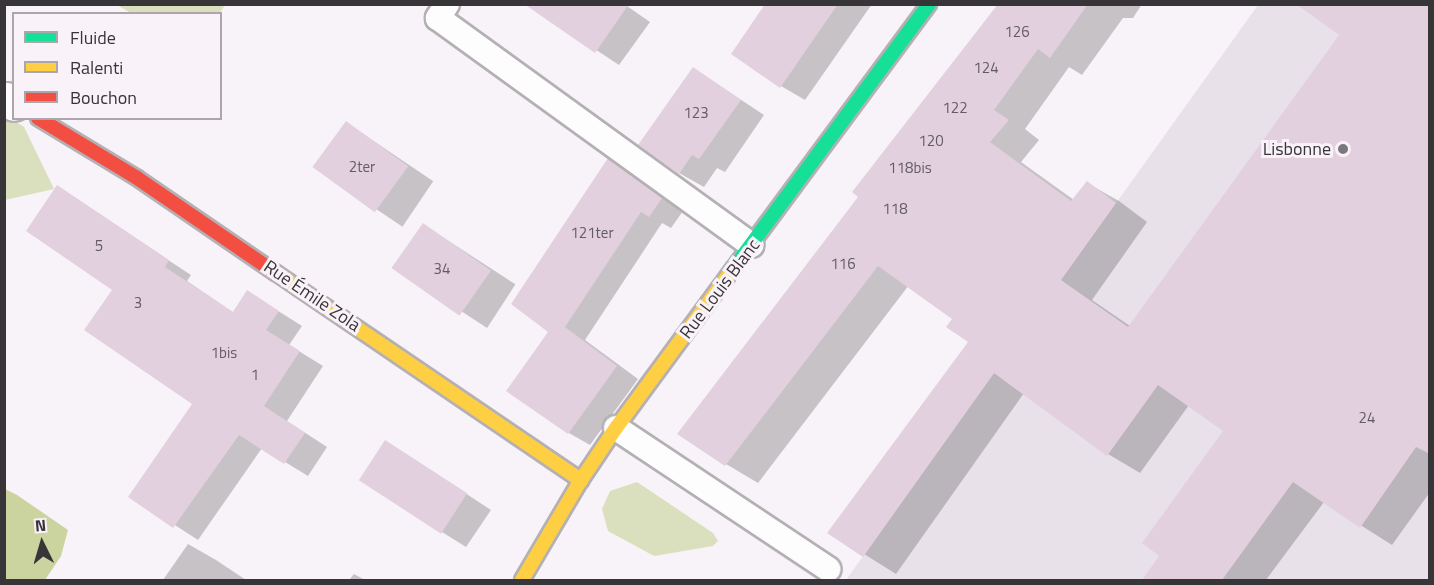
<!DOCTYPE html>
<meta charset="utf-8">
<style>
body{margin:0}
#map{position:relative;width:1434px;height:585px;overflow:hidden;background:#f8f3f8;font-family:"Titillium Web",sans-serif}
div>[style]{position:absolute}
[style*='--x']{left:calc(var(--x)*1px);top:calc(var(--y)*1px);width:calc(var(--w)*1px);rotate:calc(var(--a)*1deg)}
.built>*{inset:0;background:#e9e1ea}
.green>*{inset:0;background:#dadfbd}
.forest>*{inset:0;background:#cbd39e}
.shadow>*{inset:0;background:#0003;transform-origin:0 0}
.building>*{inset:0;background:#e3d0df;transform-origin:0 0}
.roads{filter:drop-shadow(2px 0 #b4b0b4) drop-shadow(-2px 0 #b4b0b4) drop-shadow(0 2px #b4b0b4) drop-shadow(0 -2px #b4b0b4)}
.lane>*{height:24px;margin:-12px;padding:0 12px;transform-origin:12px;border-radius:12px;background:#fefdfe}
.street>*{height:33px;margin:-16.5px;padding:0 16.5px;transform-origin:16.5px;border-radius:16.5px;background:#fefdfe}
.fast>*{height:14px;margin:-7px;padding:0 7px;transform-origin:7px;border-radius:7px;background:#16e098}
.slow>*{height:14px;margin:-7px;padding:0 7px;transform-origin:7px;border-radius:7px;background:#ffcf43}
.jam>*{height:14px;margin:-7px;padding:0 7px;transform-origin:7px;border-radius:7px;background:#f24e42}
.dots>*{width:16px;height:16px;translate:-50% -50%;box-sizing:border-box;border:3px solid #f9f2f9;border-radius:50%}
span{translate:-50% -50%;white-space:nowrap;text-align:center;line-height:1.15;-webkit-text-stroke:6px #f9f2f9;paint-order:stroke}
.number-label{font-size:15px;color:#635c62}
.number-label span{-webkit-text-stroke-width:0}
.poi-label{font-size:18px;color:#383538}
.right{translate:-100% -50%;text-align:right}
.street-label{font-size:18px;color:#383538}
.frame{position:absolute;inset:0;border:6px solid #383538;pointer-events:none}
.legend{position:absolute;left:12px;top:12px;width:210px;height:108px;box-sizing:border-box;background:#f9f2f9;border:2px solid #aca6ac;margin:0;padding:8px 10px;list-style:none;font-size:18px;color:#383538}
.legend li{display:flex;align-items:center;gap:12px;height:30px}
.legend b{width:30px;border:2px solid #aca6ac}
.north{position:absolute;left:12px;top:513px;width:60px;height:60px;-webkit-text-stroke:4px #f9f2f9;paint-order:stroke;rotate:355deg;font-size:16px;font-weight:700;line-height:24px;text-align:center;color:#383538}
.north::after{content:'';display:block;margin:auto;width:21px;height:27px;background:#383538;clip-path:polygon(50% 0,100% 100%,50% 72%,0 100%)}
</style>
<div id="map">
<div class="built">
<i style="clip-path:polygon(1258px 5px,1429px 5px,1429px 580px,846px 580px)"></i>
</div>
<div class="green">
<i style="clip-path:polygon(117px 5px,225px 5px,219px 14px,131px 13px)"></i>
<i style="clip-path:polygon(4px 114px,24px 127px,54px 189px,5px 200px)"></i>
<i style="clip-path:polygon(637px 482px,713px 533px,718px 541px,713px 546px,654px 556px,608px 531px,602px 509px,610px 491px)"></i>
</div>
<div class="forest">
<i style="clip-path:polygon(5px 489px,17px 495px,68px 530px,61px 556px,45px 580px,5px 580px)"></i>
</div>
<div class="shadow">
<i style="clip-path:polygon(527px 4px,624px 4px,650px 22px,619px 65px)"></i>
<i style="clip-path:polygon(767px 4px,872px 4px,805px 100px,781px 86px)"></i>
<i style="clip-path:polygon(1000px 4px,1142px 4px,1133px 18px,1123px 18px,1082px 75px,1069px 67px,1025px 129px,1039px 140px,1021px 162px,1074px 200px,1087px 183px,1119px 201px,1147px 222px,1092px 300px,1130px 326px,1430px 4px,1430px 492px,1392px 545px,1324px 502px,1266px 580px,1150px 580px,1146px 578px,1161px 555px,1225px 431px,1189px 405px,1140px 473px,1108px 454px,1024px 393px,896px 574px,829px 532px,970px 342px,955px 318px,909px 285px,758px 483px,726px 464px,860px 197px)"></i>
<i style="clip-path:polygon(693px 68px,764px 115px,725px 172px,717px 168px,704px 187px,679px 173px)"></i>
<i style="left:347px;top:123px;width:104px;height:55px;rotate:34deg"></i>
<i style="clip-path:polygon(608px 160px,683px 211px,671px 228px,662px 223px,585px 340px,638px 379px,590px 445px,569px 433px,550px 332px)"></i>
<i style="clip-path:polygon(57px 187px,191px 275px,187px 281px,234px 313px,248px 292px,302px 326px,289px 345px,323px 366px,287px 421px,327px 447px,308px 476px,262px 448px,198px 540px,130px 496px,195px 403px,114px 290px)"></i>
<i style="left:424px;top:225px;width:109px;height:52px;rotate:33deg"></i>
<i style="clip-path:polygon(410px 457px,491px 510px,466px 547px,442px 532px)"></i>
<i style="clip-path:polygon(188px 544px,216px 560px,246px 580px,163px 580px)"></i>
<i style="clip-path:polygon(354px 574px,365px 580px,349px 580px)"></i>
</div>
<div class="building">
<i style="clip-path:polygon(524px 4px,629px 4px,595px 53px)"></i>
<i style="clip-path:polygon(765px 4px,838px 4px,780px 88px,731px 54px)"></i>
<i style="clip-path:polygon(998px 4px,1088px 4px,1050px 58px,1038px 49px,994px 110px,1009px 120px,990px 142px,1071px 201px,1087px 181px,1116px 203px,1061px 280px,1128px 327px,1339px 35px,1296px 4px,1430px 4px,1430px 454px,1416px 447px,1360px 528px,1293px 482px,1222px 580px,1142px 580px,1159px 556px,1142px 543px,1223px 431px,1158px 385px,1107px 456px,994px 373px,863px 557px,827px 533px,968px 342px,946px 327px,952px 319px,878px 266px,725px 466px,677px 434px,858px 197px,852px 192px)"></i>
<i style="clip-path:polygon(693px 67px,741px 100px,699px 159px,692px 155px,679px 174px,638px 145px)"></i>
<i style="left:346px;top:121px;width:77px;height:57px;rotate:36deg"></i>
<i style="clip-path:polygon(608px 158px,662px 198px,649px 217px,641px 212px,565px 327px,617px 366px,568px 434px,506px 391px,548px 332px,511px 304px)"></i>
<i style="clip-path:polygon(57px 185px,169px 260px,165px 267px,233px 312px,247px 290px,279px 311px,266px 330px,300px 351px,264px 406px,305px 433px,284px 464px,239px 435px,173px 528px,128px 497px,192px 404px,84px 330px,112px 290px,26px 231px)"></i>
<i style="left:423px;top:223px;width:83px;height:55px;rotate:35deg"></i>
<i style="left:385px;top:440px;width:98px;height:48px;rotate:33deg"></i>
</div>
<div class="roads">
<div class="lane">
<i style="--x:447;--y:4;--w:17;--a:123"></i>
<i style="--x:438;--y:18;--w:387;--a:35.9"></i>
<i style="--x:616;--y:428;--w:255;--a:33.6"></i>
</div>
<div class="street">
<i style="--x:6;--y:99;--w:9;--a:32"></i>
</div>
<div class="fast">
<i style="--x:733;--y:269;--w:330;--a:-53.5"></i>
</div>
<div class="slow">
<i style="--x:276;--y:273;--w:369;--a:34.2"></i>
<i style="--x:522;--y:580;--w:116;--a:-59.5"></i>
<i style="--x:581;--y:480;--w:63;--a:-56.1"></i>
<i style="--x:616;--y:428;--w:197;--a:-53.7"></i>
</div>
<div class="jam">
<i style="--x:38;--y:118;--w:116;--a:31.2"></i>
<i style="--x:137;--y:178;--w:168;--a:34.4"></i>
</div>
</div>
<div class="dots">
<i style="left:1343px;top:149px;background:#7b787b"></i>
</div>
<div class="number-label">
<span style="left:1017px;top:32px">126</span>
<span style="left:986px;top:68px">124</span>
<span style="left:955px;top:108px">122</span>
<span style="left:696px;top:113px">123</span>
<span style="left:931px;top:141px">120</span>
<span style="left:362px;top:167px">2ter</span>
<span style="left:910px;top:168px">118bis</span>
<span style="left:895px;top:209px">118</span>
<span style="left:592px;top:233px">121ter</span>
<span style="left:99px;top:246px">5</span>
<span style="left:843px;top:264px">116</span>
<span style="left:442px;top:269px">34</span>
<span style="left:138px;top:303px">3</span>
<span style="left:224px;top:353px">1bis</span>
<span style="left:255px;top:375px">1</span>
<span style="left:1367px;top:418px">24</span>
</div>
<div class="poi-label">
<span class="right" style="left:1331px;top:149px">Lisbonne</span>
</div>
<div class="street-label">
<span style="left:720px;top:289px;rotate:-53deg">Rue Louis Blanc</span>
<span style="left:312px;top:296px;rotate:34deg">Rue Émile Zola</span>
</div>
<div class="frame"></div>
<ul class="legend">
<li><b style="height:8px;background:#16e098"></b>Fluide</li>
<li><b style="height:8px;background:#ffcf43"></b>Ralenti</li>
<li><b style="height:8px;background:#f24e42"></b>Bouchon</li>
</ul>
<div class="north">N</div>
</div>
